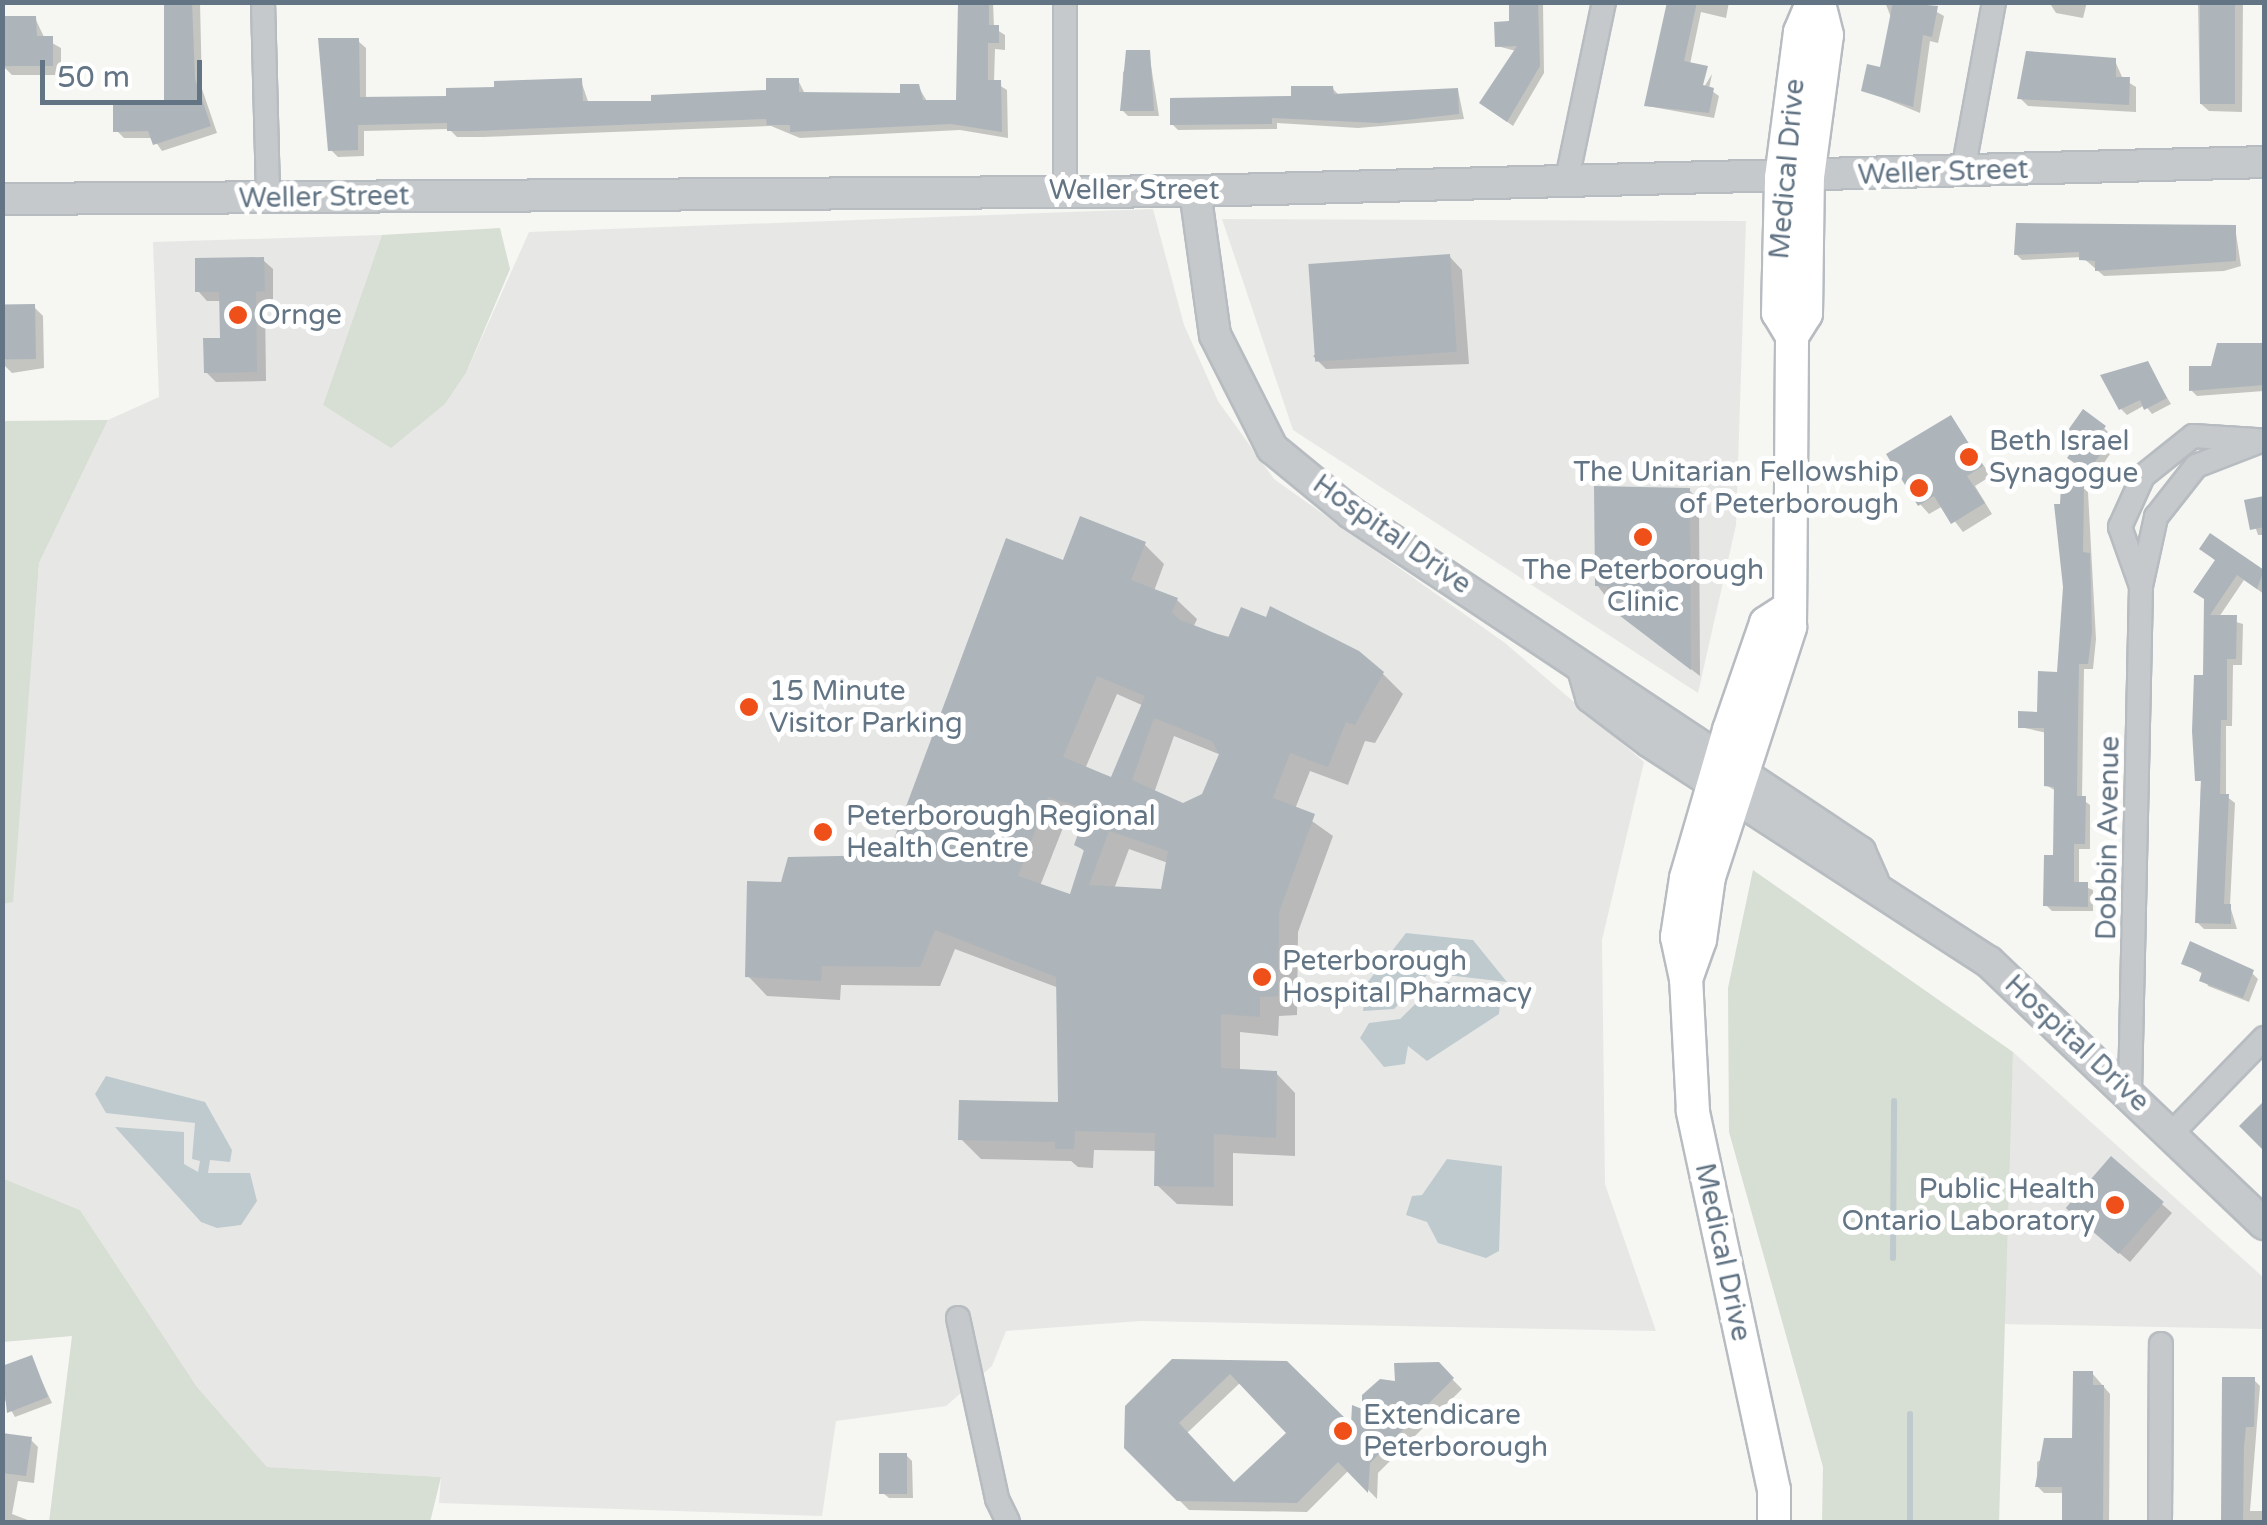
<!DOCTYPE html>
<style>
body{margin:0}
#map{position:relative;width:2267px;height:1525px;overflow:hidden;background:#f6f6f2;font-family:"Varela Round",sans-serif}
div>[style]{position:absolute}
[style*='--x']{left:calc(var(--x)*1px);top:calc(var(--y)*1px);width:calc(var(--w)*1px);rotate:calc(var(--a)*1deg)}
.built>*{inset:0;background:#e7e8e6}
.green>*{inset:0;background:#d7ded3}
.water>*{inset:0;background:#bfcacf}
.shadow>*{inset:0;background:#0003}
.stream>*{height:6px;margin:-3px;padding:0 3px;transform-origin:3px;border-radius:3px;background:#bfcacf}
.building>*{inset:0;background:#adb5bb;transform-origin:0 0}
.roads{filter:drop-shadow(2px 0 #b7bcc1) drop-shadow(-2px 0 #b7bcc1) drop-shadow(0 2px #b7bcc1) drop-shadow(0 -2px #b7bcc1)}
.minor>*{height:22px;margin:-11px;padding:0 11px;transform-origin:11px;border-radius:11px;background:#c5c9cc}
.tertiary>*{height:30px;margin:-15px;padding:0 15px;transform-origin:15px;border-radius:15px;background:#c5c9cc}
.secondary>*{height:32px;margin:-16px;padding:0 16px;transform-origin:16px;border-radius:16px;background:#fff}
.dots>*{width:28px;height:28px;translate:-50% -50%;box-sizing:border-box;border:5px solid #fff;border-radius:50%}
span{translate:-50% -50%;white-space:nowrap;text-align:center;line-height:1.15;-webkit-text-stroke:10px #fff;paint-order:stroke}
.street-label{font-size:28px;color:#637585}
.poi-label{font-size:28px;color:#637585}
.left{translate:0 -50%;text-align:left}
.right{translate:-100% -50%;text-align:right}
.frame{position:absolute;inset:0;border:5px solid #637585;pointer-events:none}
.scale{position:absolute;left:40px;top:60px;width:162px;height:45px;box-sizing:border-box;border:5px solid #637585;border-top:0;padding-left:12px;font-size:30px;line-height:35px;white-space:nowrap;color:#637585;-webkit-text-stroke:8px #fff;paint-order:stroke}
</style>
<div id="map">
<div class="built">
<i style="clip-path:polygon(1153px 209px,1184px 325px,1218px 401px,1274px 479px,1505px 643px,1644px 762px,1602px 940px,1605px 1184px,1656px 1331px,1141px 1321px,1006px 1331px,992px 1366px,946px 1406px,836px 1421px,822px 1516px,439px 1503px,441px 1477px,267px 1467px,197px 1387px,80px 1210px,2px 1178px,2px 904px,12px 902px,39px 563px,108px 420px,159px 397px,153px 242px,382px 235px,323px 405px,391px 447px,445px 404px,466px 373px,529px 232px)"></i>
<i style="clip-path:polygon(1222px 219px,1746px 221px,1736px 525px,1698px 693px,1293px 430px)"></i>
<i style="clip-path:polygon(2013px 1052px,2264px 1278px,2264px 1329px,2001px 1324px)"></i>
</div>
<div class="green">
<i style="clip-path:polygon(500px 228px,510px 269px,466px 373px,445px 404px,391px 448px,323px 405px,382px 235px)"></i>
<i style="clip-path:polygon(108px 420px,39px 563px,13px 902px,3px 904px,3px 421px)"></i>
<i style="clip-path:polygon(1753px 870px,2013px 1052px,1999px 1522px,1822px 1522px,1823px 1467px,1729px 1132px,1728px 988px)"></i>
<i style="clip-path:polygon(2px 1178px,80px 1210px,197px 1387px,267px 1467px,441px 1477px,430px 1522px,49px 1522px,72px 1336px,3px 1342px)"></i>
</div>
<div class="water">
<i style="clip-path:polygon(1406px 933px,1473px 940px,1507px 982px,1429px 973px,1394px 1009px,1363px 1011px,1367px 983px)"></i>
<i style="clip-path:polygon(1439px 981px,1502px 987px,1499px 1014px,1427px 1061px,1408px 1046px,1405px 1064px,1384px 1067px,1360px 1038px,1369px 1023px,1400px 1019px)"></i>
<i style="clip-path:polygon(106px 1076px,205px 1102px,232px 1150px,230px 1162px,210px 1160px,208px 1173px,250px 1173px,257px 1201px,241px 1225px,217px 1228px,201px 1222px,115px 1127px,184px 1132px,184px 1164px,198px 1172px,200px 1161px,192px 1159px,195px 1123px,106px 1113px,95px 1094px)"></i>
<i style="clip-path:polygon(1447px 1159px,1502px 1166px,1499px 1251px,1486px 1258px,1438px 1243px,1427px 1222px,1406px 1215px,1412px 1196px,1422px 1195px)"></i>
</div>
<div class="shadow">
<i style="clip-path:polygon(166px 2px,200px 2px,202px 89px,217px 133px,162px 151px,153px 138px,124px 138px,116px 130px,167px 105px)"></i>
<i style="clip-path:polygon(964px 2px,993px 2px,994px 28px,1005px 35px,1005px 50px,995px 49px,994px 82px,1007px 90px,1008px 138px,960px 130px,800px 138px,771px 126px,483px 137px,457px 137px,449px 129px,364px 131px,364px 156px,338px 157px,331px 150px,358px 41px,366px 48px,366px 99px,449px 98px,581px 81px,589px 104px,654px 103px,768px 92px,798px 80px,805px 94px,903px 95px,918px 86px,928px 103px,959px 102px)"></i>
<i style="clip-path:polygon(1511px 2px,1543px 2px,1544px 73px,1513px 126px,1488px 108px,1516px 51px,1497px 46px,1512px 24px)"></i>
<i style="clip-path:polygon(1668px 2px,1729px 2px,1726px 18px,1701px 12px,1690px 64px,1698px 97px,1712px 74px,1709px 89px,1719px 96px,1714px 118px,1647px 106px)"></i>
<i style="clip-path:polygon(1885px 2px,1919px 2px,1944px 16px,1938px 43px,1930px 41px,1920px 113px,1864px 90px,1882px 70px,1892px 20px)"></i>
<i style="clip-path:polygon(2049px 2px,2087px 2px,2083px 18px,2056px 13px)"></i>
<i style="clip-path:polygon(2198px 2px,2243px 2px,2242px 112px,2209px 111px,2200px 103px)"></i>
<i style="clip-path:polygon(2px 16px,35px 18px,45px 39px,61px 48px,61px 75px,12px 75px,2px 65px)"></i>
<i style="clip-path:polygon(1149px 53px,1159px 116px,1128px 116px,1122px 110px,1123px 72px)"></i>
<i style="clip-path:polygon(2115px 61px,2123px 79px,2136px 87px,2136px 112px,2028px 106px,2020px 98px)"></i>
<i style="clip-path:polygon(1332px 88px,1338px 94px,1458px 90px,1464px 119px,1358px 128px,1277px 123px,1277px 129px,1178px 130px,1172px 124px)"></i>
<i style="clip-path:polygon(2235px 227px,2241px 266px,2224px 271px,2104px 276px,2082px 257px,2022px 260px,2016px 254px)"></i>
<i style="clip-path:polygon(1449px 256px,1462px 270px,1469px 364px,1326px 369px,1313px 356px)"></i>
<i style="clip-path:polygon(263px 260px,273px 269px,273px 300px,265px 300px,266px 381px,216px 382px,206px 372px,223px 340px,222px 301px,207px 301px,198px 291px)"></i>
<i style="clip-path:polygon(34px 307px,43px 316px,44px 368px,12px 373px,3px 364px)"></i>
<i style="clip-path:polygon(2264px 345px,2264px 391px,2197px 396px,2191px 390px,2213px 368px,2219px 346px)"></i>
<i style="clip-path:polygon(2147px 364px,2171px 404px,2152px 414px,2145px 405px,2127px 415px,2121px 409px)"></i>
<i style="clip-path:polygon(1951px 418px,1991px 476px,1975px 486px,1992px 514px,1963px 532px,1943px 506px,1929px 514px,1920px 504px)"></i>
<i style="clip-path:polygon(2104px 428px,2110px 434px,2101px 446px,2110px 454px,2095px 476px,2076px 463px)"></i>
<i style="clip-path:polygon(2082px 487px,2088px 492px,2096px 639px,2093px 669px,2084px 669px,2082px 799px,2090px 805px,2090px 849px,2079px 849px,2079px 884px,2093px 890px,2093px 911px,2052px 911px,2046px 905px,2056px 857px,2056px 791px,2046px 785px,2047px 733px,2020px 727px,2039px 714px,2059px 674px)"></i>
<i style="clip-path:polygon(1689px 490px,1699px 500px,1700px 676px,1620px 615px,1597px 585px)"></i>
<i style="clip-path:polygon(2264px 501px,2264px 535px,2258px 535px,2247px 503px)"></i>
<i style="clip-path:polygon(2211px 536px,2264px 573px,2264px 594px,2244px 580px,2219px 617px,2243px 624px,2242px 665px,2233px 665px,2232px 726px,2226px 726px,2226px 796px,2235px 803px,2230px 906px,2237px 929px,2204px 929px,2197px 922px,2206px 600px,2217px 562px,2202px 549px)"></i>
<i style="clip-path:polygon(evenodd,1144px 544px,1164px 564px,1154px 591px,1177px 600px,1197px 619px,1193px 628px,1383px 674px,1403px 694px,1375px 743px,1365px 741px,1348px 785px,1310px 771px,1295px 809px,1333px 836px,1298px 932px,1297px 1015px,1279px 1016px,1278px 1036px,1240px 1032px,1240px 1071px,1276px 1073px,1295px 1093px,1295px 1156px,1233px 1153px,1233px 1206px,1177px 1204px,1157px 1185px,1158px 1151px,1094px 1150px,1093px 1168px,1078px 1167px,1071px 1161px,981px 1159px,961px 1139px,1061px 1104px,1059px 988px,955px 949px,940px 986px,841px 985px,840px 1000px,767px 996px,748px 976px,783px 884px,889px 858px,1065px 563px,1144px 544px,1117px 694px,1144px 706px,1113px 780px,1085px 769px,1117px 694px,1144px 544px,1174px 736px,1221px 755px,1204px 796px,1183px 806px,1154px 793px,1174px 736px,1144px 544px,1068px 815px,1086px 821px,1077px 844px,1086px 853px,1071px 897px,1040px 886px,1068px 815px,1144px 544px,1129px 849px,1168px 863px,1163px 891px,1114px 889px,1129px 849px)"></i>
<i style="clip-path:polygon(2184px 963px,2252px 973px,2258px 979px,2249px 1002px,2208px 986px,2204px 975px)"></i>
<i style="clip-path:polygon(2111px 1159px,2172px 1213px,2130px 1262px,2078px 1218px)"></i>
<i style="clip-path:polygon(31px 1358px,52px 1403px,15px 1417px,2px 1395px,2px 1369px)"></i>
<i style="clip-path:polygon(evenodd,1173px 1362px,1286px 1363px,1353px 1430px,1397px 1384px,1438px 1365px,1462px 1389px,1378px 1473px,1377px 1499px,1349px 1470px,1307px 1512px,1189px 1510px,1126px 1447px,1173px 1362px,1241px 1382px,1290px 1433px,1234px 1485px,1186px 1434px,1241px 1382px)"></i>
<i style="clip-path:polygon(2092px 1373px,2110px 1394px,2109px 1522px,2064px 1522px,2065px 1493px,2044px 1493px,2037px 1486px,2037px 1462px,2075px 1441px)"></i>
<i style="clip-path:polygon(2224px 1380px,2254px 1380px,2260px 1386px,2250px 1511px,2263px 1511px,2264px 1522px,2224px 1522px)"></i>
<i style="clip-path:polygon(2px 1435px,30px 1439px,38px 1447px,34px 1483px,18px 1481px,12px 1514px,33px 1522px,2px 1522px)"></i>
<i style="clip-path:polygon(906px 1455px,912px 1461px,913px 1498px,889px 1498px,883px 1493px)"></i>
</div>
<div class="stream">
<i style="--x:1893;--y:1258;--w:157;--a:-89.6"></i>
<i style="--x:1910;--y:1522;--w:108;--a:-90"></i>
</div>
<div class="building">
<i style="clip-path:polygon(164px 2px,192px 2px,195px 79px,211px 126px,153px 145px,148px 131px,113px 132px,113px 103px,164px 103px)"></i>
<i style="clip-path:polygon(1509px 2px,1538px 2px,1540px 66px,1507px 122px,1479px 103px,1517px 46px,1495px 47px,1494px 22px,1509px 21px)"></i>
<i style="clip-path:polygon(1667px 2px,1697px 2px,1684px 61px,1708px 66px,1703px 85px,1714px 88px,1709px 113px,1644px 106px)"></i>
<i style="clip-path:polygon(1893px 2px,1938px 6px,1932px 37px,1923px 35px,1913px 107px,1861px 91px,1867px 64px,1880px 67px)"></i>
<i style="left:2200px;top:2px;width:35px;height:102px"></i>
<i style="clip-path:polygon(958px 3px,989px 4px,989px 25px,999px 25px,999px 43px,988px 43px,988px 80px,1001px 80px,1002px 132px,951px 124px,790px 132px,790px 125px,767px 125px,766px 119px,474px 131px,447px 131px,447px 123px,358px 125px,358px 150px,328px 151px,318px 38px,359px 38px,360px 97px,446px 96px,446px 88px,494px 87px,494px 81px,582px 78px,583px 101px,651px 101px,651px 95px,766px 90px,766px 78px,799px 78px,799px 92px,900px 93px,900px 84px,919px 84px,923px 100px,956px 100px)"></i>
<i style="clip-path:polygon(2px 16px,36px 16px,37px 36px,53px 36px,53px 66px,2px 66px)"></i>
<i style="clip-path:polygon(1126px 50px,1150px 50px,1154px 111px,1120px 111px)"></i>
<i style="clip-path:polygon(2026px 51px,2116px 58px,2116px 77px,2130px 77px,2129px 105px,2017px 99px)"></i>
<i style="clip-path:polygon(1291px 86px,1333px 86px,1334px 94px,1458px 88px,1459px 114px,1379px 123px,1272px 118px,1272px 124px,1170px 125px,1170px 98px,1291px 96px)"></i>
<i style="clip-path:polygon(2016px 223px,2236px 225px,2236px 261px,2095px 271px,2095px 261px,2079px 260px,2079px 252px,2014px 255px)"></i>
<i style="left:1450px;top:254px;width:98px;height:142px;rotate:86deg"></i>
<i style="clip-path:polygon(264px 257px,265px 291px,256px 292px,257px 372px,204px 373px,203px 338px,220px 338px,219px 292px,195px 292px,195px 258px)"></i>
<i style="left:35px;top:304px;width:55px;height:33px;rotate:89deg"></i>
<i style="clip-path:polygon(2217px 343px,2264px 343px,2264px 385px,2189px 391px,2189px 366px,2211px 366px)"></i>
<i style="clip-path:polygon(2148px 361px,2167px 398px,2144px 410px,2140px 400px,2119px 410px,2100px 375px)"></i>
<i style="clip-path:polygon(2083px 409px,2106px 426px,2096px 439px,2106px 446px,2088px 472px,2067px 458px,2078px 442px,2066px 433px)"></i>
<i style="clip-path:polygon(1951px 415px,1983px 466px,1967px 476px,1985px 503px,1951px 524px,1934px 496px,1918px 506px,1886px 454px)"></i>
<i style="clip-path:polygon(2061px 484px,2084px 484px,2083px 552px,2090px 553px,2092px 632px,2088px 664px,2079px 664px,2078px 718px,2077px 796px,2086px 796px,2085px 844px,2074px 844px,2074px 882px,2088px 882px,2088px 907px,2043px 906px,2044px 855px,2053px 855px,2054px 787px,2044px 786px,2044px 728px,2018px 728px,2018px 711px,2037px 712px,2038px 671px,2057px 672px,2063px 587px,2054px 504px,2060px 504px)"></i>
<i style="clip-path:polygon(1594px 486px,1690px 488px,1691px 670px,1607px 606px,1607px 586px,1595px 586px)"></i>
<i style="clip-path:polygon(2264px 496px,2264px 527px,2250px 530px,2244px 500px)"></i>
<i style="clip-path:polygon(evenodd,1080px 516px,1146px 542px,1131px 580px,1178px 598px,1172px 612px,1180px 620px,1228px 638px,1241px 607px,1266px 617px,1270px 606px,1359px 651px,1384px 672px,1355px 725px,1346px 722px,1328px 767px,1290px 753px,1273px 798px,1315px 814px,1279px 912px,1278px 996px,1260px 997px,1260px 1017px,1221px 1014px,1221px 1068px,1277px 1071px,1276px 1138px,1214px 1134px,1214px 1187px,1154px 1186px,1155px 1133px,1075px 1131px,1074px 1149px,1055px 1149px,1055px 1142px,958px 1140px,959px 1100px,1058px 1102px,1056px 977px,935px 930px,920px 967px,822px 966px,821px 981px,745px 977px,747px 881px,781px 882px,788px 857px,888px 855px,1006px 538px,1063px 560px,1080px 516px,1097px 676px,1145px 696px,1111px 777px,1063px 757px,1097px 676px,1080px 516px,1154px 718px,1212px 741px,1219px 754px,1202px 794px,1183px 803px,1132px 780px,1154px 718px,1080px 516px,1048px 797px,1087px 809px,1074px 845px,1084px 850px,1070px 894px,1018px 876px,1048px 797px,1080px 516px,1109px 831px,1168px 851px,1161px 889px,1089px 885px,1109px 831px)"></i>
<i style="clip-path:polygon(2210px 533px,2264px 570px,2257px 589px,2237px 575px,2210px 615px,2237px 615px,2236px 659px,2227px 659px,2227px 720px,2221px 720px,2220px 794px,2229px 794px,2224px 904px,2231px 904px,2231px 924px,2195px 923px,2201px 781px,2195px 781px,2192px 731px,2194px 675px,2203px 675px,2204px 599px,2193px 592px,2215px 560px,2199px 549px)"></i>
<i style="clip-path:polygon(2190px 941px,2254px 970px,2243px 998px,2199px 981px,2202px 972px,2181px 964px)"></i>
<i style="clip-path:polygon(2264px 1101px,2264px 1151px,2239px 1126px)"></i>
<i style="left:2111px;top:1156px;width:70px;height:69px;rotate:41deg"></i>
<i style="clip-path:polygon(32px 1355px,48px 1397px,7px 1413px,2px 1366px)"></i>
<i style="clip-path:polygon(evenodd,1172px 1359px,1287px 1361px,1351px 1424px,1352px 1405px,1362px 1409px,1362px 1395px,1380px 1379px,1395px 1381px,1394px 1363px,1439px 1362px,1454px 1378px,1370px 1463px,1368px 1493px,1338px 1462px,1297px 1503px,1177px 1501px,1124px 1448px,1125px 1406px,1172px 1359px,1230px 1374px,1286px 1433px,1234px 1482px,1179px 1423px,1230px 1374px)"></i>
<i style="clip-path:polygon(2073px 1371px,2093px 1371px,2093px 1385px,2104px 1385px,2103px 1522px,2062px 1522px,2062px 1487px,2035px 1487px,2044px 1438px,2072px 1438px)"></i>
<i style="clip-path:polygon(2222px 1377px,2255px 1377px,2254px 1427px,2246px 1427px,2244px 1446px,2243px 1522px,2221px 1522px)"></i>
<i style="clip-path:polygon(2px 1433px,32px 1437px,26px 1476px,2px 1473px)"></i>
<i style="left:879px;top:1453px;width:28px;height:41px"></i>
</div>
<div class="roads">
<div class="minor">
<i style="--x:263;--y:2;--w:195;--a:88.5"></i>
<i style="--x:1065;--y:2;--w:187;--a:90"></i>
<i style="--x:1963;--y:171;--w:172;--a:-79.6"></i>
<i style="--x:1567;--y:179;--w:181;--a:-78.2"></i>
<i style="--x:2141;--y:586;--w:63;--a:-109.6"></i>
<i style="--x:2120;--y:527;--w:56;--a:-65.7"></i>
<i style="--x:2143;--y:476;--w:64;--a:-38.7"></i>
<i style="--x:2193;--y:436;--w:63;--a:3.6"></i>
<i style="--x:2130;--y:1091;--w:505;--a:-88.75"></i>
<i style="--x:2141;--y:586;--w:71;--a:-77.7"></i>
<i style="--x:2156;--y:517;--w:65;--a:-51.9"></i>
<i style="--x:2196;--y:466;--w:72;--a:-21.2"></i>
<i style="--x:2172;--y:1133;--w:132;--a:-45.9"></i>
<i style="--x:958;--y:1318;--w:185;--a:77.8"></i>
<i style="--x:997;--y:1499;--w:25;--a:64"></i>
<i style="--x:2160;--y:1522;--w:178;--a:-89.7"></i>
</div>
<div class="tertiary">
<i style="--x:1195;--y:191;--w:145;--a:82.1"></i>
<i style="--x:1215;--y:335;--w:127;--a:63.2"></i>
<i style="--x:1272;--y:448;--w:102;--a:39.4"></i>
<i style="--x:1351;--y:513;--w:612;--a:33.66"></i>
<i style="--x:1860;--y:852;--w:32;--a:66"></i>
<i style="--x:2;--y:199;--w:1193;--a:-0.38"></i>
<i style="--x:1195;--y:191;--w:1069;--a:-1.55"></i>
<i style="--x:1584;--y:672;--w:26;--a:74"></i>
<i style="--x:1591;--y:697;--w:74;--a:37.3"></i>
<i style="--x:1650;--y:742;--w:404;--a:33"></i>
<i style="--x:1989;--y:962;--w:380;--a:43.6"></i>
</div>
<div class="secondary">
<i style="--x:1792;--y:336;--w:26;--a:-58"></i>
<i style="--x:1806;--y:314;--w:137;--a:-89.2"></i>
<i style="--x:1808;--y:177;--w:143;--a:-82.4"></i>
<i style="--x:1827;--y:35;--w:34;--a:-104"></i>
<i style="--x:1686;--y:979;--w:41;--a:-70.3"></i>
<i style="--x:1700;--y:940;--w:64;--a:-81.9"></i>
<i style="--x:1709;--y:877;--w:263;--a:-72"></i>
<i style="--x:1790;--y:627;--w:291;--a:-89.6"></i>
<i style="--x:1792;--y:336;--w:27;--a:-121"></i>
<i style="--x:1778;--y:313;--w:135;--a:-88.7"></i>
<i style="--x:1781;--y:178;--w:147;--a:-82.6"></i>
<i style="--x:1800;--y:32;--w:33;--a:-67"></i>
<i style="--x:1774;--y:1522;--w:32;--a:-90"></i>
<i style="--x:1774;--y:1490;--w:388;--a:-102.1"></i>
<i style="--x:1693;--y:1111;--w:132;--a:-93"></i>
<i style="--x:1686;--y:979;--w:43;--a:-102.1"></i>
<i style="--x:1677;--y:937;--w:60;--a:-81.3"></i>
<i style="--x:1686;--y:878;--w:154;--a:-73.8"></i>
<i style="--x:1729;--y:730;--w:113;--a:-70.9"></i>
<i style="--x:1766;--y:623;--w:24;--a:-33"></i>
</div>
</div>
<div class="dots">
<i style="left:238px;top:315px;background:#ef4f19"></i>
<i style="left:1969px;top:457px;background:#ef4f19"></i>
<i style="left:1919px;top:488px;background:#ef4f19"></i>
<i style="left:1643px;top:537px;background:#ef4f19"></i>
<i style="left:749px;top:707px;background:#ef4f19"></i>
<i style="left:823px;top:832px;background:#ef4f19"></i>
<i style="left:1262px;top:977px;background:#ef4f19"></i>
<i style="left:2115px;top:1205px;background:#ef4f19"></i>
<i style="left:1343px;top:1431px;background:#ef4f19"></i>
</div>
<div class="street-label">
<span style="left:1787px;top:169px;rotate:-85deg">Medical Drive</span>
<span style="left:1943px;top:172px;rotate:-2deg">Weller Street</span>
<span style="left:1134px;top:190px">Weller Street</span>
<span style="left:324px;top:197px;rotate:-1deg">Weller Street</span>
<span style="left:1392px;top:534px;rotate:35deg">Hospital Drive</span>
<span style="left:2108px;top:838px;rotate:-89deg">Dobbin Avenue</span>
<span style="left:2077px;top:1043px;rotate:43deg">Hospital Drive</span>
<span style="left:1723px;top:1252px;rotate:78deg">Medical Drive</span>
</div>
<div class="poi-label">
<span class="left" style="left:258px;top:315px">Ornge</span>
<span class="left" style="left:1989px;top:457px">Beth Israel<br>Synagogue</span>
<span class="right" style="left:1899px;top:488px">The Unitarian Fellowship<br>of Peterborough</span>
<span style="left:1643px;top:586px">The Peterborough<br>Clinic</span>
<span class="left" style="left:769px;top:707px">15 Minute<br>Visitor Parking</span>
<span class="left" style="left:846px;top:832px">Peterborough Regional<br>Health Centre</span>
<span class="left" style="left:1282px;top:977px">Peterborough<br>Hospital Pharmacy</span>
<span class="right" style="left:2095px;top:1205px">Public Health<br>Ontario Laboratory</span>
<span class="left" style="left:1363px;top:1431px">Extendicare<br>Peterborough</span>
</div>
<div class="frame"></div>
<div class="scale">50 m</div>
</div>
